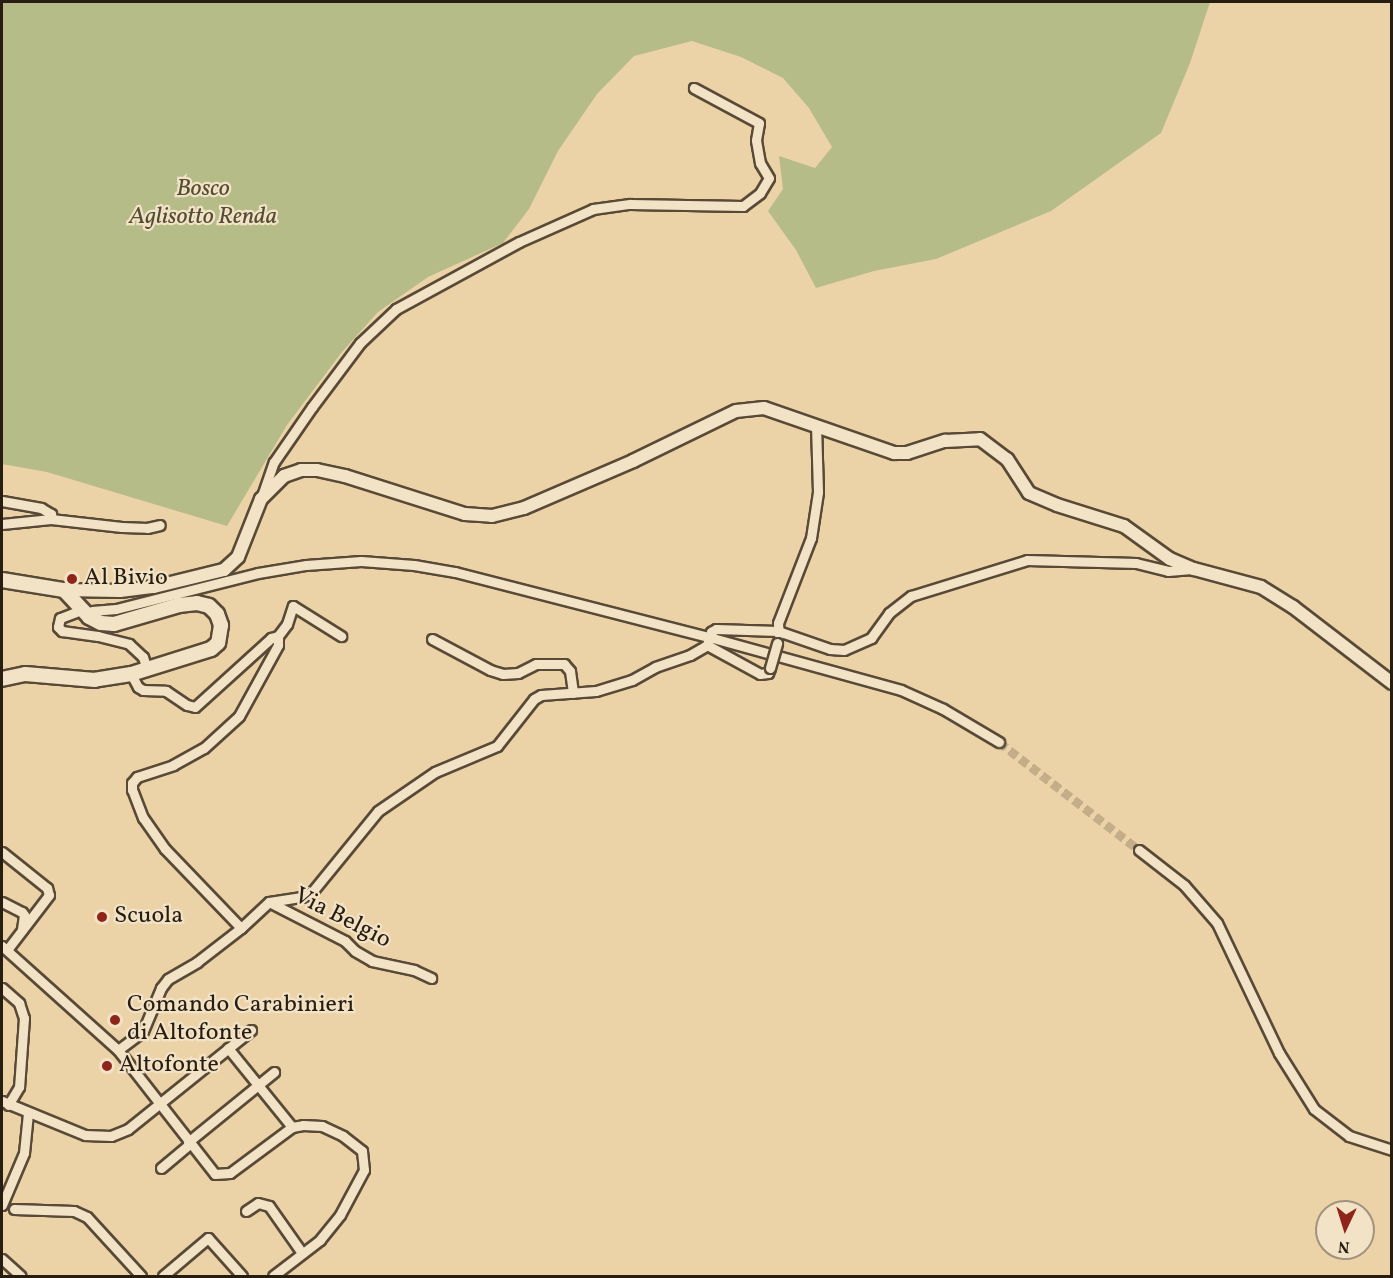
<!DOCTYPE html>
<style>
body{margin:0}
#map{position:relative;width:1393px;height:1278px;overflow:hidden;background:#ebd2a7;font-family:Vollkorn,serif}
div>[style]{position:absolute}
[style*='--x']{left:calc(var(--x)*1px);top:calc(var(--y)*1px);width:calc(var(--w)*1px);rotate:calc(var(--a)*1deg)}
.green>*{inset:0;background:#b6bc88}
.minor-tunnel>*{height:9px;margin-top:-4.5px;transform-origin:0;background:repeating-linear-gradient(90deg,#c4ae89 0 9px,transparent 0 13.5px)}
.roads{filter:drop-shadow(2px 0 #584a36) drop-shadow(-2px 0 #584a36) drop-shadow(0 2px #584a36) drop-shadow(0 -2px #584a36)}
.minor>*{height:9px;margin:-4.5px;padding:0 4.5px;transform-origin:4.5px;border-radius:4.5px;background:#f2e2c6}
.tertiary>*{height:12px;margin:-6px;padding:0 6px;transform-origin:6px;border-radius:6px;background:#f2e2c6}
.secondary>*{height:14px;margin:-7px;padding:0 7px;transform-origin:7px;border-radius:7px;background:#f2e2c6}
.bridges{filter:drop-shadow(2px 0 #584a36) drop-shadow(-2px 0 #584a36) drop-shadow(0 2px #584a36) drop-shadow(0 -2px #584a36)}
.minor-bridge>*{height:9px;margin:-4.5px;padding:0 4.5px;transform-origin:4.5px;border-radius:4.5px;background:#f2e2c6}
.dots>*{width:16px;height:16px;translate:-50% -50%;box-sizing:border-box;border:3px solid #f2e2c6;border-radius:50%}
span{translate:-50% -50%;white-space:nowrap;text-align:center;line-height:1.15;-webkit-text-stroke:4.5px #f2e2c6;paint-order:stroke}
.park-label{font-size:24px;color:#524d34;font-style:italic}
.poi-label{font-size:24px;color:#271d10}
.left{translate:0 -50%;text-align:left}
.street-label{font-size:24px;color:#271d10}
.frame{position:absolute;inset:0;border:3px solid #271d10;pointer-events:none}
.north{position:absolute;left:1315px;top:1200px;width:60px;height:60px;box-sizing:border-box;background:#f2e2c6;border:2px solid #a1937d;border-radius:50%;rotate:184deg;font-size:16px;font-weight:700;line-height:24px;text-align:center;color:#271d10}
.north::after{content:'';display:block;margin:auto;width:21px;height:27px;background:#8f2418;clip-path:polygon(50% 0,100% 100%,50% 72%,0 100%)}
</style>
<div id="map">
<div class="green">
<i style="clip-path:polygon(2px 2px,1210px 2px,1190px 63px,1161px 133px,1051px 211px,936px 259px,874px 271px,816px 288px,796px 250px,768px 211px,783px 189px,779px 156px,815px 168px,832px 147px,809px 108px,783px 78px,741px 57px,692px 41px,634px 56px,597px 94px,558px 151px,529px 209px,503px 243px,428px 277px,378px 312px,342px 352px,287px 425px,227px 526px,47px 472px,2px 464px)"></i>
</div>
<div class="minor-tunnel">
<i style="--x:999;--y:742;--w:177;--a:37.6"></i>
</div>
<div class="roads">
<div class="minor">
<i style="--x:262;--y:496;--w:36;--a:-71"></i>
<i style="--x:274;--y:462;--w:67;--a:-55.4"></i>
<i style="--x:312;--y:407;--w:80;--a:-53.1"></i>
<i style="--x:360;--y:343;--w:50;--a:-43.4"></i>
<i style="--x:396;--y:309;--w:140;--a:-28.6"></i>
<i style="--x:519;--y:242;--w:81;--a:-24"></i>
<i style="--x:593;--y:209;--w:37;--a:-8"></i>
<i style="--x:630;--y:204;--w:113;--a:1"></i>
<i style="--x:743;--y:206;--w:21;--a:-37"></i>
<i style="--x:760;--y:193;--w:17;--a:-59"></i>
<i style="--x:769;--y:178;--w:17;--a:-121"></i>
<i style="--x:760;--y:163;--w:23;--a:-100"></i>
<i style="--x:756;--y:140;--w:17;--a:-80"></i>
<i style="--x:759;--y:123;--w:74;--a:-151.7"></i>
<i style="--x:2;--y:501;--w:40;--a:10"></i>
<i style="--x:41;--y:508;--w:12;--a:31"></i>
<i style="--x:51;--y:514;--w:5;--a:90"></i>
<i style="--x:2;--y:524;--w:49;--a:-5.8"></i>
<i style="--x:51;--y:519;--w:71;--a:6.4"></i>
<i style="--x:122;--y:527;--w:25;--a:2"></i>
<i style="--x:147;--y:528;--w:13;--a:-13"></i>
<i style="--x:92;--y:611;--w:24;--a:-5"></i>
<i style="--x:116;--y:609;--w:146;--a:-14.2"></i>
<i style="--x:258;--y:573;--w:49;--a:-9.5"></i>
<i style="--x:306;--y:565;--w:55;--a:-4.2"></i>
<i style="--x:361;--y:561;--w:53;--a:4.3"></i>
<i style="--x:414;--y:565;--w:42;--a:9.7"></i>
<i style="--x:455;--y:572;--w:262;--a:14.4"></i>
<i style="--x:709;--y:637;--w:199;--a:15.4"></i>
<i style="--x:901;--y:690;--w:46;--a:24.3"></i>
<i style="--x:943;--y:709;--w:65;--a:30.5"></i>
<i style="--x:76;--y:612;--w:17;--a:159"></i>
<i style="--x:60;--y:618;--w:9;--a:103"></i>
<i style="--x:58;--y:627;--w:6;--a:45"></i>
<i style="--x:62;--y:631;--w:36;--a:8"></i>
<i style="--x:98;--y:636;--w:32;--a:14"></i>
<i style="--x:129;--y:644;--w:19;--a:43"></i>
<i style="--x:143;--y:657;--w:13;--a:72"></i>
<i style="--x:779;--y:635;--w:12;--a:-95"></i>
<i style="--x:778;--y:623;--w:91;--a:-68.8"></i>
<i style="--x:811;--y:538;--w:47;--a:-81.3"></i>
<i style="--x:818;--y:492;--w:67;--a:-91.7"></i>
<i style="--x:432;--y:639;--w:66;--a:28.1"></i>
<i style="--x:490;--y:670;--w:14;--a:17"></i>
<i style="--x:503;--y:674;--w:15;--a:-4"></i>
<i style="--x:518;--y:673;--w:20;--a:-27"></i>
<i style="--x:536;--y:664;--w:28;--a:0"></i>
<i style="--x:564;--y:664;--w:9;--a:49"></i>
<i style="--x:570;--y:671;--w:22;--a:82"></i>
<i style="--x:707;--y:645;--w:60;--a:28.7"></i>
<i style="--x:760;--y:674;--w:8;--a:-7"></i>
<i style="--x:768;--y:673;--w:5;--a:-68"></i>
<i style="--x:131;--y:674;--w:15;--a:62"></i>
<i style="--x:138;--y:687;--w:6;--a:31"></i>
<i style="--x:143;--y:690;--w:23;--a:2"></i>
<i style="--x:166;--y:691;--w:25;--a:34"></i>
<i style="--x:187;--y:705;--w:8;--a:14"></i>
<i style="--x:195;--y:707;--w:103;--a:-42.2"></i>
<i style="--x:271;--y:638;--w:7;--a:-16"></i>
<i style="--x:1139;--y:850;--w:57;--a:37.9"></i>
<i style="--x:1184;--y:885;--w:50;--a:49"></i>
<i style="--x:1217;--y:923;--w:144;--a:64.5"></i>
<i style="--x:1279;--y:1053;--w:66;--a:58"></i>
<i style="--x:1314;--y:1109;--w:44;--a:37.6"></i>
<i style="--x:1349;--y:1136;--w:45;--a:18"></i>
<i style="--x:2;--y:852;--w:58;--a:38.7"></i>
<i style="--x:47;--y:888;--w:7;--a:74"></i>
<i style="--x:49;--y:895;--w:69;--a:127.4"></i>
<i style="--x:2;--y:902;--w:22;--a:27"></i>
<i style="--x:22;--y:912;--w:4;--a:56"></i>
<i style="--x:24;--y:915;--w:15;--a:98"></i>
<i style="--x:269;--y:902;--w:85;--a:27.2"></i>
<i style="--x:345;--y:941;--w:14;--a:45"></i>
<i style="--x:355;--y:951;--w:20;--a:30"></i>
<i style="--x:372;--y:961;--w:43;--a:12.1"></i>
<i style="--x:414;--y:970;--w:19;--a:25"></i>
<i style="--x:241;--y:928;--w:110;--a:-133.9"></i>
<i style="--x:165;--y:849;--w:38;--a:-125"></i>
<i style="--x:143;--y:818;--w:30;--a:-111"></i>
<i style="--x:132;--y:790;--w:7;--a:-90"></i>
<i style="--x:132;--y:783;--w:8;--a:-50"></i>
<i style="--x:137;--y:777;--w:38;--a:-18"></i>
<i style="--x:173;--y:765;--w:35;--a:-29"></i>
<i style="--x:204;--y:748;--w:47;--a:-42.4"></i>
<i style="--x:239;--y:716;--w:81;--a:-61.2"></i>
<i style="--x:278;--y:645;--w:9;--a:-90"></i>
<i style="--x:278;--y:636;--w:15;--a:-53"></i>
<i style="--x:287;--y:624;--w:19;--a:-72"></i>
<i style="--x:293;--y:606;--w:57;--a:32"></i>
<i style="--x:2;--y:946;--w:156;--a:41.9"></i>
<i style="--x:118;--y:1050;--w:157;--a:52"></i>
<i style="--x:215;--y:1174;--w:15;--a:-4"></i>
<i style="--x:230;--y:1173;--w:77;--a:-36.6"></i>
<i style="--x:292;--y:1127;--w:11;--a:-10"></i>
<i style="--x:303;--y:1125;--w:19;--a:3"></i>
<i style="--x:322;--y:1126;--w:23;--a:25"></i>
<i style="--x:343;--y:1136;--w:24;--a:38"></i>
<i style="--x:362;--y:1151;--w:19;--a:84"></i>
<i style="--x:364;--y:1170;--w:51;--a:118.1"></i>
<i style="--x:340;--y:1215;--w:32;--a:129"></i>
<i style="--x:320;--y:1240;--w:59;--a:142.5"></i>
<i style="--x:2;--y:988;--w:23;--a:41"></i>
<i style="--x:19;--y:1003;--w:16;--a:72"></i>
<i style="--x:24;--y:1018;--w:69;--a:94.1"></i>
<i style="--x:19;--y:1087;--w:21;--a:121"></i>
<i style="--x:228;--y:1048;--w:102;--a:51"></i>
<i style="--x:118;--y:1050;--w:31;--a:-37"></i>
<i style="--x:143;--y:1031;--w:47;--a:-67.3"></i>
<i style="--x:161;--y:988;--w:11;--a:-52"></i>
<i style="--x:168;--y:979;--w:34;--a:-30"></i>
<i style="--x:197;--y:962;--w:56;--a:-37.7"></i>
<i style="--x:241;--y:928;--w:38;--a:-43"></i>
<i style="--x:269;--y:902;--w:33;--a:-9"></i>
<i style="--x:302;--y:897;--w:11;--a:-27"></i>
<i style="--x:312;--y:892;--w:104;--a:-50.8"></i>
<i style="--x:378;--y:811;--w:69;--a:-34.4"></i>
<i style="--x:435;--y:772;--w:67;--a:-22.8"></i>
<i style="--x:497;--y:746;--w:60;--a:-51.8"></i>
<i style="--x:534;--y:699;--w:8;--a:-30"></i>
<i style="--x:541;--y:695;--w:55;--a:-4.2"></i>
<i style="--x:596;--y:691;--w:38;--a:-17"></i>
<i style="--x:632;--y:680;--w:26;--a:-29"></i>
<i style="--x:655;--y:667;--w:37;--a:-19"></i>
<i style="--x:690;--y:655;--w:20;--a:-30"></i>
<i style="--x:707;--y:645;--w:14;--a:-73"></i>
<i style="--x:711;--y:632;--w:6;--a:-31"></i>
<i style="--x:716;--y:629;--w:62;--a:1.8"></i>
<i style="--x:778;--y:631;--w:55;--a:19.1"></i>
<i style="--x:830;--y:649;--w:14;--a:4"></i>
<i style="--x:844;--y:650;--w:30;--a:-24"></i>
<i style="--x:871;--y:638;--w:31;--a:-54"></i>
<i style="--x:889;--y:613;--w:28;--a:-38"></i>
<i style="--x:911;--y:596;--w:121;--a:-17.2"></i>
<i style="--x:1027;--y:560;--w:109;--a:1.6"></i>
<i style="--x:1136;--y:563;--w:33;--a:14"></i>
<i style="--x:1168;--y:571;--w:24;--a:-5"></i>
<i style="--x:2;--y:1101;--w:90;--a:22.3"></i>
<i style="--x:85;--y:1135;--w:26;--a:2"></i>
<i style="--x:111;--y:1136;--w:18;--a:-22"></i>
<i style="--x:128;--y:1129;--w:158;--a:-38.8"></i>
<i style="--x:188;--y:1142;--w:111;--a:-39.1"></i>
<i style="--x:161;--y:1168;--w:38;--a:-40"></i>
<i style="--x:2;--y:1205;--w:56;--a:-67.1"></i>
<i style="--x:24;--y:1153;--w:40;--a:-84.3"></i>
<i style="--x:14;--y:1209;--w:60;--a:1.9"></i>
<i style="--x:74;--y:1211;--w:14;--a:25"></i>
<i style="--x:87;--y:1217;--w:80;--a:47.5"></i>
<i style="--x:246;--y:1211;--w:14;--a:-34"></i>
<i style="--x:258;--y:1203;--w:11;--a:15"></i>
<i style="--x:269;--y:1206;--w:57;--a:54.9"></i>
<i style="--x:2;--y:1259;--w:25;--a:42"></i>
<i style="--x:163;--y:1276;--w:59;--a:-40.2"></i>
<i style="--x:208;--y:1238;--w:51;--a:48.2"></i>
</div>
<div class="tertiary">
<i style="--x:64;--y:590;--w:56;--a:1"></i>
<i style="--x:120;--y:591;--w:34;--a:-7"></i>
<i style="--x:154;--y:587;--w:72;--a:-13.7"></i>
<i style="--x:224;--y:570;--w:19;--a:-43"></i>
<i style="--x:238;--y:557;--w:62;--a:-68.4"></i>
<i style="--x:261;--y:499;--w:33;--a:-45"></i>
<i style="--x:284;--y:476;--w:18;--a:-19"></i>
<i style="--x:301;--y:470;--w:16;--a:0"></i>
<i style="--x:317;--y:470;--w:29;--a:12"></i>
<i style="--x:345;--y:476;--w:126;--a:17.6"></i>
<i style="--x:465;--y:514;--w:27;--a:4"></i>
<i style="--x:492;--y:516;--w:33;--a:-14"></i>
<i style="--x:524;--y:508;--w:119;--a:-23.3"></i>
<i style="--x:633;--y:461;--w:114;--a:-25.9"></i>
<i style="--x:736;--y:411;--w:28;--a:-6"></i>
<i style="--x:764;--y:408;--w:138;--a:19.1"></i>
<i style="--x:894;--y:453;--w:13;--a:0"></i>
<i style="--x:907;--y:453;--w:40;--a:-18"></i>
<i style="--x:945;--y:441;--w:35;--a:-3"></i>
<i style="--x:980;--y:439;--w:34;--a:37"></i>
<i style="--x:1007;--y:459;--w:40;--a:57.1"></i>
<i style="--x:1029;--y:493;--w:30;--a:23"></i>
<i style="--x:1057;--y:505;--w:70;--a:17.4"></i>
<i style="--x:1124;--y:526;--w:57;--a:35.7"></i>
<i style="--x:1170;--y:559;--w:26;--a:23"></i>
<i style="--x:1194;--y:569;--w:69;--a:15"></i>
<i style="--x:1261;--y:587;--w:38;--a:32"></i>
<i style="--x:1293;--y:607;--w:125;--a:37.5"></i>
</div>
<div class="secondary">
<i style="--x:2;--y:580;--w:63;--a:9.2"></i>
<i style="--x:64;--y:590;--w:37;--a:47"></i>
<i style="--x:89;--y:617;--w:13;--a:27"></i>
<i style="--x:101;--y:623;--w:13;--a:4"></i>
<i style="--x:114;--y:624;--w:68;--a:-16.3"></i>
<i style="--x:179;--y:605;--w:18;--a:-6"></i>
<i style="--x:197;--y:603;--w:12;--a:14"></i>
<i style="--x:209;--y:606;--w:11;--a:45"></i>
<i style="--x:217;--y:614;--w:12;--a:70"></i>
<i style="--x:221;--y:625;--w:18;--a:99"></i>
<i style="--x:218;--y:643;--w:9;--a:139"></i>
<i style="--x:211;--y:649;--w:84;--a:162.6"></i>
<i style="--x:131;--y:674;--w:36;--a:171"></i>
<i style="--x:95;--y:680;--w:70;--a:-175.1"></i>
<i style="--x:25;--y:674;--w:24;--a:168"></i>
</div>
</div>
<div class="bridges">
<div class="minor-bridge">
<i style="--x:770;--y:668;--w:26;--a:-74"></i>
</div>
</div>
<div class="dots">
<i style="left:72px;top:579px;background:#8f2418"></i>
<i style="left:102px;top:917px;background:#8f2418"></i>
<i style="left:115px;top:1020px;background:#8f2418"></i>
<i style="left:107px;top:1066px;background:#8f2418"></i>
</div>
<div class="park-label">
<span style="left:203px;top:204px">Bosco<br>Aglisotto Renda</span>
</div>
<div class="poi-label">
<span class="left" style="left:84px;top:579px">Al Bivio</span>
<span class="left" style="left:114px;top:917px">Scuola</span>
<span class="left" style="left:127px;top:1020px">Comando Carabinieri<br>di Altofonte</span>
<span class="left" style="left:119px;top:1066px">Altofonte</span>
</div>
<div class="street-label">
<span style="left:342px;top:919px;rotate:27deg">Via Belgio</span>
</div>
<div class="frame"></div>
<div class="north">N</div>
</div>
